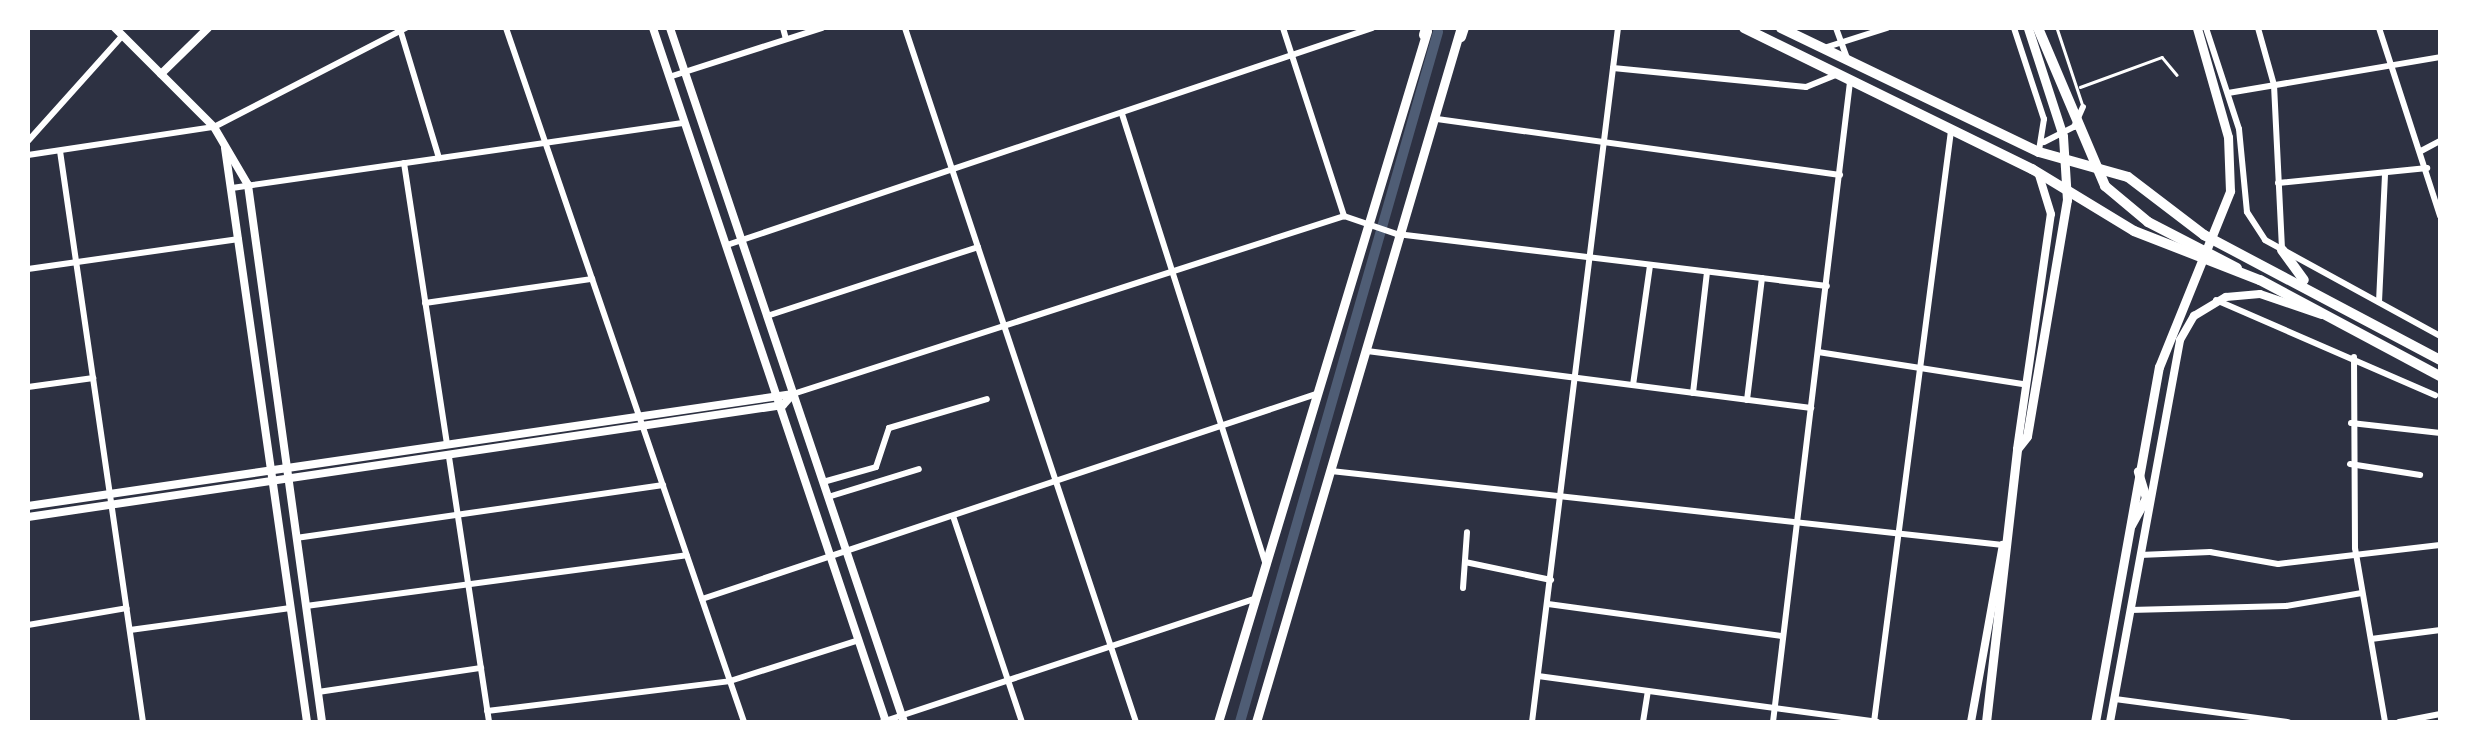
<!DOCTYPE html>
<style>
body{margin:0}
#map{position:relative;width:2468px;height:750px;overflow:hidden;background:#2d3142;font-family:Manrope,sans-serif}
div>[style]{position:absolute}
[style*='--x']{left:calc(var(--x)*1px);top:calc(var(--y)*1px);width:calc(var(--w)*1px);rotate:calc(var(--a)*1deg)}
.canal>*{height:10px;margin:-5px;padding:0 5px;transform-origin:5px;border-radius:5px;background:#4f5d75}
.service>*{height:2.5px;margin:-1.25px;padding:0 1.25px;transform-origin:1.25px;border-radius:1.25px;background:#fff}
.minor>*{height:6px;margin:-3px;padding:0 3px;transform-origin:3px;border-radius:3px;background:#fff}
.tertiary>*{height:8px;margin:-4px;padding:0 4px;transform-origin:4px;border-radius:4px;background:#fff}
.secondary>*{height:9px;margin:-4.5px;padding:0 4.5px;transform-origin:4.5px;border-radius:4.5px;background:#fff}
.primary>*{height:10px;margin:-5px;padding:0 5px;transform-origin:5px;border-radius:5px;background:#fff}
span{translate:-50% -50%;white-space:nowrap;text-align:center;line-height:1.15;-webkit-text-stroke:10px #fff;paint-order:stroke}
.frame{position:absolute;inset:0;border:30px solid #fff;pointer-events:none}
</style>
<div id="map">
<div class="canal">
<i style="--x:1240;--y:722;--w:718;--a:-73.99"></i>
</div>
<div class="service">
<i style="--x:2057;--y:28;--w:82;--a:71.6"></i>
<i style="--x:2080;--y:87;--w:87;--a:-20.1"></i>
<i style="--x:2162;--y:57;--w:23;--a:50"></i>
</div>
<div class="minor">
<i style="--x:506;--y:28;--w:734;--a:71.07"></i>
<i style="--x:783;--y:28;--w:11;--a:75"></i>
<i style="--x:905;--y:28;--w:731;--a:71.59"></i>
<i style="--x:1283;--y:28;--w:198;--a:72"></i>
<i style="--x:1836;--y:28;--w:35;--a:70"></i>
<i style="--x:2014;--y:28;--w:96;--a:71.8"></i>
<i style="--x:2044;--y:119;--w:33;--a:99"></i>
<i style="--x:2206;--y:28;--w:106;--a:71.9"></i>
<i style="--x:2239;--y:129;--w:83;--a:84.5"></i>
<i style="--x:2247;--y:212;--w:33;--a:57"></i>
<i style="--x:2265;--y:240;--w:200;--a:28.7"></i>
<i style="--x:2258;--y:28;--w:59;--a:74.3"></i>
<i style="--x:2274;--y:85;--w:163;--a:87.2"></i>
<i style="--x:2379;--y:28;--w:198;--a:72"></i>
<i style="--x:400;--y:29;--w:135;--a:73.2"></i>
<i style="--x:1827;--y:47;--w:63;--a:-17.6"></i>
<i style="--x:1613;--y:68;--w:194;--a:5.6"></i>
<i style="--x:1806;--y:87;--w:32;--a:-22"></i>
<i style="--x:669;--y:77;--w:161;--a:-17.8"></i>
<i style="--x:2228;--y:93;--w:215;--a:-9.6"></i>
<i style="--x:1122;--y:114;--w:471;--a:72.3"></i>
<i style="--x:1437;--y:119;--w:407;--a:7.9"></i>
<i style="--x:28;--y:141;--w:142;--a:-48.1"></i>
<i style="--x:2044;--y:142;--w:34;--a:-27"></i>
<i style="--x:2074;--y:127;--w:22;--a:-66"></i>
<i style="--x:60;--y:151;--w:577;--a:81.73"></i>
<i style="--x:2421;--y:151;--w:21;--a:-28"></i>
<i style="--x:28;--y:155;--w:188;--a:-8.6"></i>
<i style="--x:214;--y:127;--w:216;--a:-27.3"></i>
<i style="--x:404;--y:163;--w:285;--a:81.3"></i>
<i style="--x:2278;--y:183;--w:150;--a:-5.7"></i>
<i style="--x:232;--y:188;--w:457;--a:-8.2"></i>
<i style="--x:727;--y:245;--w:681;--a:-18.59"></i>
<i style="--x:28;--y:269;--w:213;--a:-8.1"></i>
<i style="--x:2216;--y:300;--w:239;--a:23.5"></i>
<i style="--x:2379;--y:302;--w:128;--a:-87.3"></i>
<i style="--x:425;--y:303;--w:169;--a:-8.2"></i>
<i style="--x:767;--y:316;--w:222;--a:-18.1"></i>
<i style="--x:1367;--y:351;--w:448;--a:7.3"></i>
<i style="--x:1818;--y:352;--w:207;--a:8.9"></i>
<i style="--x:2354;--y:357;--w:191;--a:89.7"></i>
<i style="--x:2355;--y:548;--w:177;--a:80.2"></i>
<i style="--x:1633;--y:385;--w:121;--a:-81.9"></i>
<i style="--x:28;--y:387;--w:66;--a:-7.9"></i>
<i style="--x:1693;--y:393;--w:122;--a:-83.4"></i>
<i style="--x:793;--y:394;--w:579;--a:-17.9"></i>
<i style="--x:1344;--y:216;--w:56;--a:18.8"></i>
<i style="--x:1397;--y:234;--w:433;--a:6.9"></i>
<i style="--x:1747;--y:400;--w:123;--a:-83"></i>
<i style="--x:2351;--y:423;--w:90;--a:6.4"></i>
<i style="--x:449;--y:457;--w:268;--a:81.4"></i>
<i style="--x:2350;--y:464;--w:71;--a:8.9"></i>
<i style="--x:1331;--y:471;--w:676;--a:6.28"></i>
<i style="--x:823;--y:482;--w:55;--a:-15.8"></i>
<i style="--x:876;--y:467;--w:41;--a:-71.6"></i>
<i style="--x:889;--y:428;--w:102;--a:-16.5"></i>
<i style="--x:828;--y:497;--w:95;--a:-17.1"></i>
<i style="--x:953;--y:516;--w:217;--a:71.5"></i>
<i style="--x:296;--y:538;--w:371;--a:-8.2"></i>
<i style="--x:2140;--y:555;--w:70;--a:-2.5"></i>
<i style="--x:2210;--y:552;--w:69;--a:10"></i>
<i style="--x:2278;--y:564;--w:163;--a:-6.7"></i>
<i style="--x:1465;--y:562;--w:88;--a:11.8"></i>
<i style="--x:1463;--y:588;--w:56;--a:-85.9"></i>
<i style="--x:702;--y:599;--w:647;--a:-18.46"></i>
<i style="--x:1548;--y:604;--w:237;--a:7.8"></i>
<i style="--x:306;--y:606;--w:384;--a:-7.6"></i>
<i style="--x:2130;--y:610;--w:156;--a:-1.5"></i>
<i style="--x:2286;--y:606;--w:77;--a:-9.7"></i>
<i style="--x:28;--y:625;--w:100;--a:-9.7"></i>
<i style="--x:130;--y:630;--w:162;--a:-7.8"></i>
<i style="--x:2371;--y:639;--w:70;--a:-7.4"></i>
<i style="--x:1538;--y:676;--w:342;--a:7.7"></i>
<i style="--x:318;--y:692;--w:165;--a:-8.4"></i>
<i style="--x:2115;--y:699;--w:175;--a:7.6"></i>
<i style="--x:487;--y:711;--w:245;--a:-7"></i>
<i style="--x:730;--y:681;--w:135;--a:-17.6"></i>
<i style="--x:882;--y:722;--w:393;--a:-18.3"></i>
<i style="--x:1532;--y:722;--w:699;--a:-82.94"></i>
<i style="--x:1643;--y:722;--w:31;--a:-81"></i>
<i style="--x:1773;--y:722;--w:645;--a:-83.14"></i>
<i style="--x:1874;--y:722;--w:596;--a:-82.58"></i>
<i style="--x:2399;--y:722;--w:42;--a:-11"></i>
</div>
<div class="tertiary">
<i style="--x:115;--y:28;--w:140;--a:45"></i>
<i style="--x:214;--y:127;--w:67;--a:59.6"></i>
<i style="--x:248;--y:185;--w:542;--a:82.15"></i>
<i style="--x:653;--y:28;--w:732;--a:71.44"></i>
<i style="--x:670;--y:28;--w:732;--a:71.37"></i>
<i style="--x:161;--y:74;--w:66;--a:-44.4"></i>
<i style="--x:225;--y:148;--w:580;--a:81.87"></i>
<i style="--x:2017;--y:449;--w:237;--a:-81.8"></i>
<i style="--x:2051;--y:214;--w:41;--a:-107.1"></i>
<i style="--x:28;--y:506;--w:773;--a:-8.33"></i>
<i style="--x:28;--y:517;--w:763;--a:-8.44"></i>
<i style="--x:783;--y:405;--w:15;--a:-48"></i>
<i style="--x:1971;--y:722;--w:180;--a:-79.8"></i>
<i style="--x:2110;--y:722;--w:388;--a:-79.6"></i>
<i style="--x:2180;--y:340;--w:28;--a:-60"></i>
<i style="--x:2194;--y:316;--w:37;--a:-31"></i>
<i style="--x:2226;--y:297;--w:34;--a:-5"></i>
<i style="--x:2260;--y:294;--w:65;--a:18.7"></i>
</div>
<div class="secondary">
<i style="--x:2131;--y:525;--w:31;--a:-61"></i>
<i style="--x:2146;--y:498;--w:28;--a:-107"></i>
<i style="--x:1218;--y:722;--w:722;--a:-73.17"></i>
<i style="--x:1256;--y:722;--w:721;--a:-73.57"></i>
<i style="--x:1986;--y:722;--w:275;--a:-83.5"></i>
<i style="--x:2017;--y:449;--w:16;--a:-52"></i>
<i style="--x:2027;--y:436;--w:239;--a:-80.4"></i>
<i style="--x:2067;--y:200;--w:64;--a:-93.6"></i>
<i style="--x:2063;--y:136;--w:114;--a:-108"></i>
<i style="--x:2095;--y:722;--w:361;--a:-79.8"></i>
<i style="--x:2159;--y:367;--w:190;--a:-68"></i>
<i style="--x:2230;--y:191;--w:54;--a:-92.1"></i>
<i style="--x:2228;--y:137;--w:113;--a:-105.9"></i>
</div>
<div class="primary">
<i style="--x:1744;--y:28;--w:321;--a:26.1"></i>
<i style="--x:2032;--y:169;--w:119;--a:31.3"></i>
<i style="--x:2134;--y:231;--w:135;--a:21.3"></i>
<i style="--x:2260;--y:280;--w:204;--a:28.1"></i>
<i style="--x:1781;--y:28;--w:286;--a:25.7"></i>
<i style="--x:2039;--y:152;--w:92;--a:15.7"></i>
<i style="--x:2128;--y:177;--w:96;--a:37.3"></i>
<i style="--x:2204;--y:235;--w:267;--a:27.9"></i>
<i style="--x:2038;--y:28;--w:172;--a:67"></i>
<i style="--x:2105;--y:186;--w:56;--a:39.9"></i>
<i style="--x:2148;--y:222;--w:100;--a:27.3"></i>
<i style="--x:1424;--y:35;--w:7;--a:-74"></i>
<i style="--x:1461;--y:37;--w:9;--a:-72"></i>
<i style="--x:2282;--y:250;--w:37;--a:54"></i>
</div>
<div class="frame"></div>
</div>
